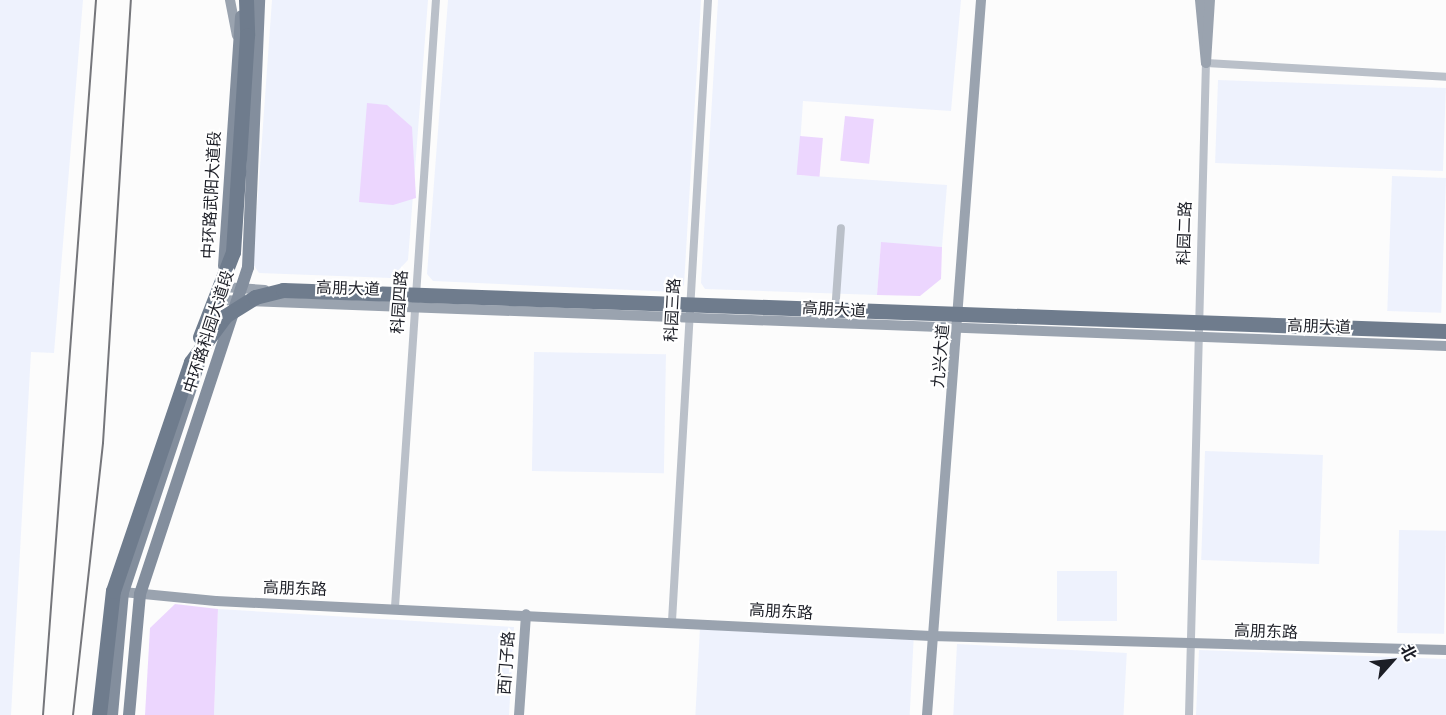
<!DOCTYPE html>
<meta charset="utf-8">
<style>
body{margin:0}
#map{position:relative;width:1446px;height:715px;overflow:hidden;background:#fcfcfc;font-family:"Public Sans","Noto Sans SC",sans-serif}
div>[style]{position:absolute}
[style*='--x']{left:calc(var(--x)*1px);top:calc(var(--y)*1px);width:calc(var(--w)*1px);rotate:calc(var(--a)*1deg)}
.built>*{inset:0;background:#eef2fd;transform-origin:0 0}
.green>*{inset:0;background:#ecd6fe;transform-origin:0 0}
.street>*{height:8px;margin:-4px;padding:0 4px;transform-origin:4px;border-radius:4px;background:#bac0c9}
.secondary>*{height:10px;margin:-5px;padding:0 5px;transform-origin:5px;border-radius:5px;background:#9aa3af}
.primary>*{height:12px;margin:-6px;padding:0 6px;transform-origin:6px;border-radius:6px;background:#838e9d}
.highway>*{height:15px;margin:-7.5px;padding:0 7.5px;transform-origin:7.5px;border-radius:7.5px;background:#6f7c8d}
.rail>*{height:2px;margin:-1px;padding:0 1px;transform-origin:1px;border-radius:1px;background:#75767b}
.highway-bridge>*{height:15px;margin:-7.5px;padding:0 7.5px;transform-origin:7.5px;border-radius:7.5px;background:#6f7c8d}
span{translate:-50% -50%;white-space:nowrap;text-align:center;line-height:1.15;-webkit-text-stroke:4.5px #fff;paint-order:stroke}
.street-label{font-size:16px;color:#1c1e26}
.north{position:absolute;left:1362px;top:631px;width:60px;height:60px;-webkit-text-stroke:4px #fff;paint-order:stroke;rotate:63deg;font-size:16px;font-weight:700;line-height:24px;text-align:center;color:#1c1e26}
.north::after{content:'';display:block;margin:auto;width:21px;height:27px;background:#1c1e26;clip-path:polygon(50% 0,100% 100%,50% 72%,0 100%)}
</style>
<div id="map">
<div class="built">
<i style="clip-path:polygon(0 0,83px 0,54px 353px,31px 352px,11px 715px,0 715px)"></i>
<i style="clip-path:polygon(272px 0,428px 0,408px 260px,391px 278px,259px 273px,253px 264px)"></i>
<i style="clip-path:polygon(448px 0,701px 0,684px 285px,677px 292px,433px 281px,427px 274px)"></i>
<i style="clip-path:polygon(718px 0,961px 0,951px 111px,803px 101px,798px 175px,947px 185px,942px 247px,881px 243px,877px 295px,705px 289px,701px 283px)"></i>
<i style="left:1218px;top:80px;width:228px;height:83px;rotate:2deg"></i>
<i style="left:1392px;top:176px;width:54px;height:135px;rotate:2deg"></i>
<i style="left:534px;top:352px;width:132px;height:119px;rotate:1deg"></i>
<i style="left:1205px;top:451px;width:118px;height:109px;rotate:2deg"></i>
<i style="left:1399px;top:530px;width:47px;height:103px;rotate:1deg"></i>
<i style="left:1117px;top:571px;width:50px;height:60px;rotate:90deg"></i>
<i style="clip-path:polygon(218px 609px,514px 627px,509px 715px,214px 715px)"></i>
<i style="left:700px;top:627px;width:214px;height:88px;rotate:3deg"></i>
<i style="left:957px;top:644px;width:170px;height:71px;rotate:3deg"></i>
<i style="clip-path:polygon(1199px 650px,1446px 659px,1446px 715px,1196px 715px)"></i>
</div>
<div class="green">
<i style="clip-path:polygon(367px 103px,387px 105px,412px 127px,416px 198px,393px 205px,359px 202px)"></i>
<i style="left:845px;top:116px;width:29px;height:45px;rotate:6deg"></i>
<i style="left:800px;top:136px;width:23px;height:39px;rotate:5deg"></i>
<i style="clip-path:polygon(881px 242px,942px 247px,941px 279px,920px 296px,877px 295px)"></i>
<i style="clip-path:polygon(175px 604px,218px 609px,214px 715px,145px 715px,150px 628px)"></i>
</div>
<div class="street">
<i style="--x:835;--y:313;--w:85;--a:-86"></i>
<i style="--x:395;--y:607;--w:608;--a:-86.14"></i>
<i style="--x:672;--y:621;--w:622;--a:-86.68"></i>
<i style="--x:1189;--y:715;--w:652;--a:-88.51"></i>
<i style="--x:1206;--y:63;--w:240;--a:3.3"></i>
</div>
<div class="secondary">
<i style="--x:230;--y:0;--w:36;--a:79"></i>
<i style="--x:1200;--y:0;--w:63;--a:84.6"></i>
<i style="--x:1206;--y:63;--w:63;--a:-86.4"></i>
<i style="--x:224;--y:287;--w:41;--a:4.2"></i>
<i style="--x:220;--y:300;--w:1227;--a:2.15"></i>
<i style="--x:123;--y:592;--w:93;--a:5.5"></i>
<i style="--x:216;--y:601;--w:716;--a:2.8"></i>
<i style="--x:931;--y:636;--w:515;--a:1.56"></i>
<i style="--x:519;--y:715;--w:101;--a:-86"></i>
<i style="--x:927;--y:715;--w:717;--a:-85.68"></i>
</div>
<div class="primary">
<i style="--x:224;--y:266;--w:250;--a:-86.1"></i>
<i style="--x:112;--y:715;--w:123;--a:-84.9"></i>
<i style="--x:123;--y:592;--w:256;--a:-71.6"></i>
<i style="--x:129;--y:715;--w:121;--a:-84.8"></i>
<i style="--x:140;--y:594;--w:344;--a:-71.7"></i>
<i style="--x:248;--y:267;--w:267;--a:-87.6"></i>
</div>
<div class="highway">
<i style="--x:246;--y:0;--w:35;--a:88"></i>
<i style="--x:99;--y:715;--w:125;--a:-83.6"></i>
</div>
<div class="rail">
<i style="--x:43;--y:715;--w:717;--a:-85.76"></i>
<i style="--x:73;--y:715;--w:274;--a:-83.7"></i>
<i style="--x:103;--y:443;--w:444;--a:-86.4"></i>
</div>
<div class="highway-bridge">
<i style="--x:200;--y:337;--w:91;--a:-68.8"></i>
<i style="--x:233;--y:252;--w:217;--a:-86.3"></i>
<i style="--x:113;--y:591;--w:242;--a:-71.2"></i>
<i style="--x:191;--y:362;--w:57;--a:-53.5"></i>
<i style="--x:225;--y:316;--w:36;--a:-32"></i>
<i style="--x:255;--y:297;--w:29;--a:-14"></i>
<i style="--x:283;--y:290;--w:1164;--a:2.02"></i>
</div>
<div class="street-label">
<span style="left:212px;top:195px;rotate:-87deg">中环路武阳大道段</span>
<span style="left:1185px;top:233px;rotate:-88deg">科园二路</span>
<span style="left:348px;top:289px;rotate:2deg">高朋大道</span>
<span style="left:400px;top:302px;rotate:-86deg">科园四路</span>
<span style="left:673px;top:310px;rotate:-87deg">科园三路</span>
<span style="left:834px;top:310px;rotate:3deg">高朋大道</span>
<span style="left:1319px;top:327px;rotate:2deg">高朋大道</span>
<span style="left:209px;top:332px;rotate:-72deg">中环路科园大道段</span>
<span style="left:941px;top:356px;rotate:-85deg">九兴大道</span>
<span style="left:295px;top:589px;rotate:2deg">高朋东路</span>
<span style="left:781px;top:612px;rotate:3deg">高朋东路</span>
<span style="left:1266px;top:632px;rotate:2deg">高朋东路</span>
<span style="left:507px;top:663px;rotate:-86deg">西门子路</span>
</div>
<div class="north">北</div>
</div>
